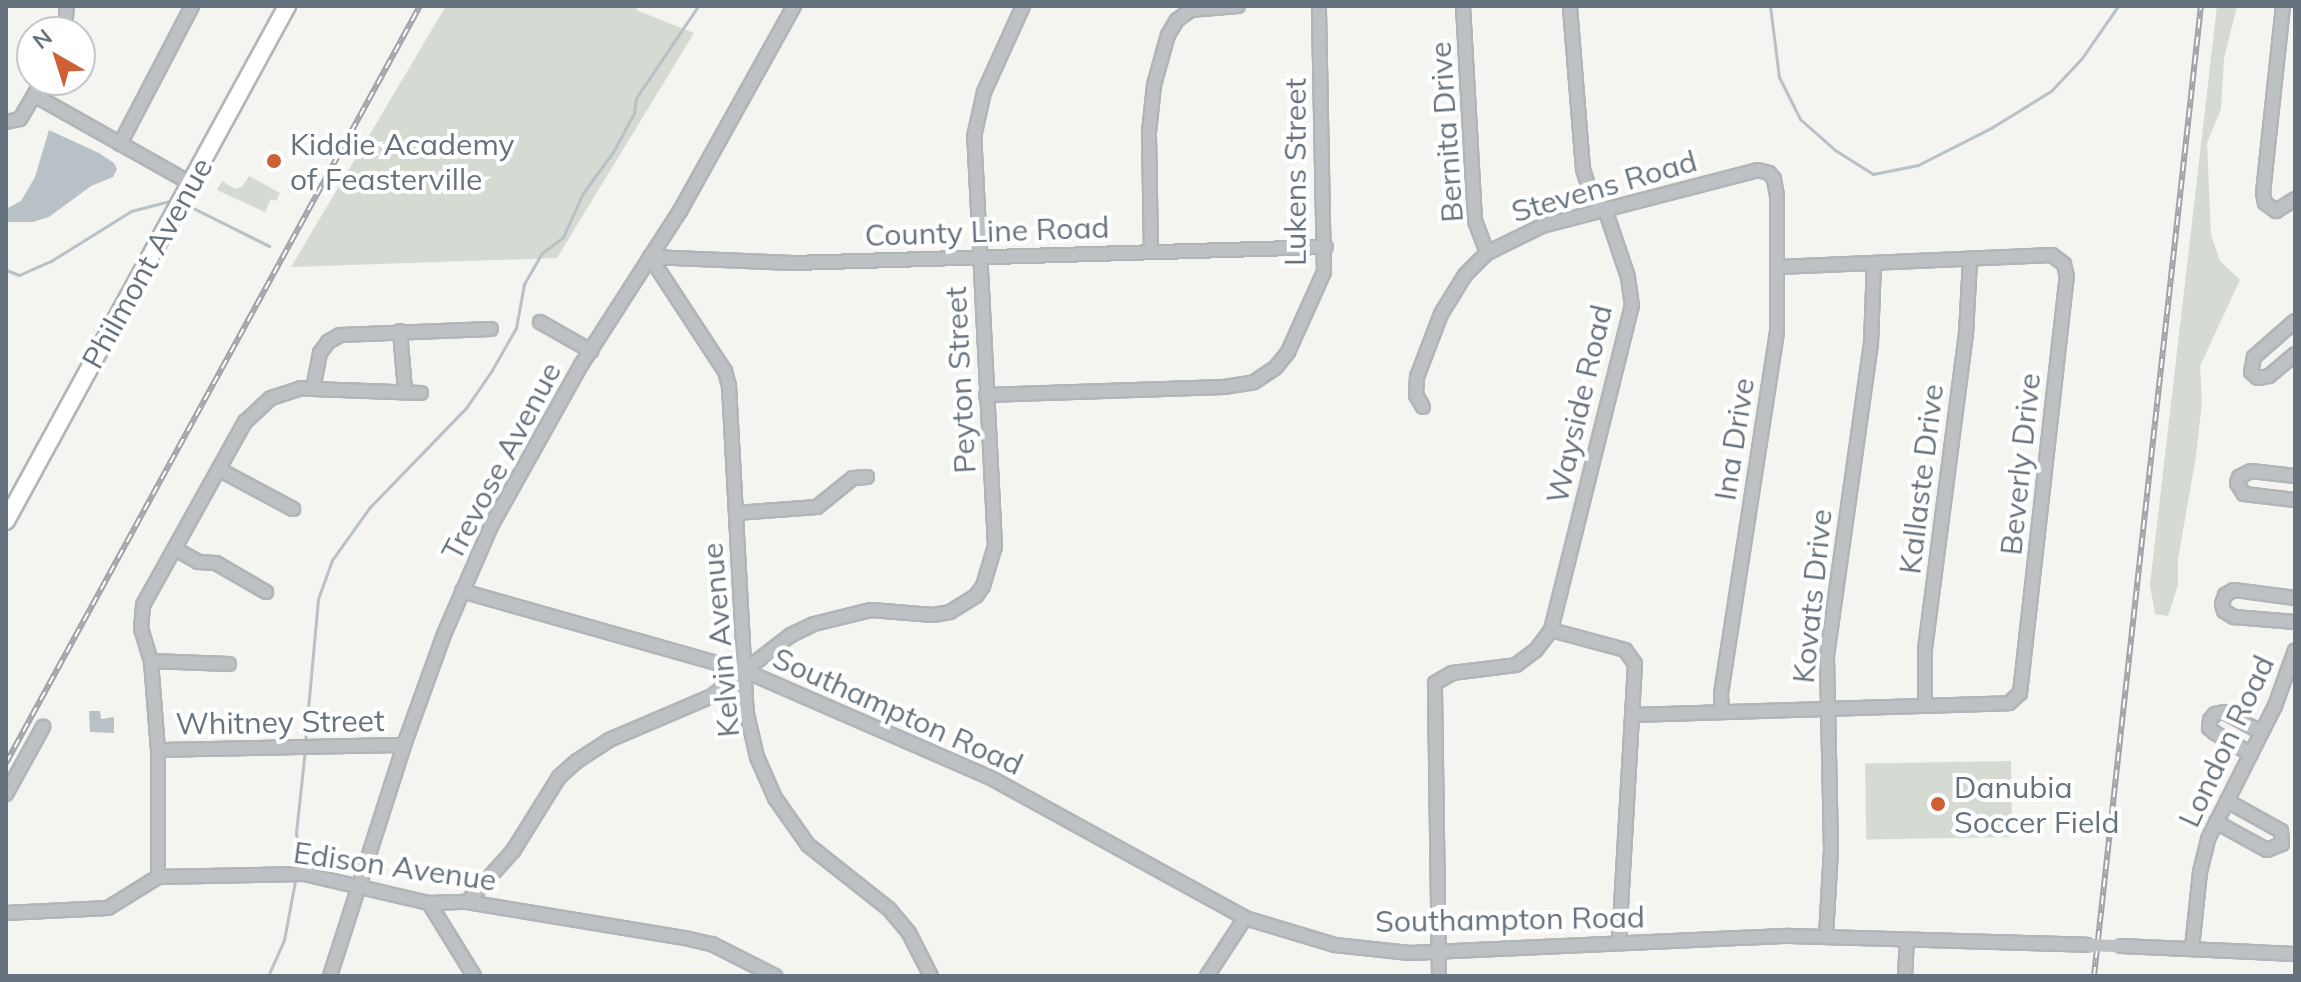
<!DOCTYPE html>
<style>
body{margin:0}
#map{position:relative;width:2301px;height:982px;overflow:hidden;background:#f4f4f1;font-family:Mulish,sans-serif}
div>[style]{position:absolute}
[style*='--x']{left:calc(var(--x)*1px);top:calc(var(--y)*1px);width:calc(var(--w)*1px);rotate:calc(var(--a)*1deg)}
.green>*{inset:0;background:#d5dad2;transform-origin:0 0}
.water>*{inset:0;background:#b8c1c6}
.stream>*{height:3px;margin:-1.5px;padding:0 1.5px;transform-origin:1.5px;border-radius:1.5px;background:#b8c1c6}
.roads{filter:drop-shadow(2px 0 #b1b5b8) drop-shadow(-2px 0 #b1b5b8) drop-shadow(0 2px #b1b5b8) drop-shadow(0 -2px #b1b5b8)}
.minor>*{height:12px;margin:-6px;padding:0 6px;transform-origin:6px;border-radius:6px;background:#bdc1c4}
.major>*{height:16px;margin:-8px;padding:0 8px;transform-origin:8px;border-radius:8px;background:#fff}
.rail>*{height:6px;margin-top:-3px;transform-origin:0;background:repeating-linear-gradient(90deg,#fff 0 9px,#9fa4a9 0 18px);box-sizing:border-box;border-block:2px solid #9fa4a9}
.minor-bridge>*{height:12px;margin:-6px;padding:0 6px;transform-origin:6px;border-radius:6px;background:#bdc1c4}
.dots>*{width:22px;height:22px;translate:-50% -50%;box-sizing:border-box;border:4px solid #fff;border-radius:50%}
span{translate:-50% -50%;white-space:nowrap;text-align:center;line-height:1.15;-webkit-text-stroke:8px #fff;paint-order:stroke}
.street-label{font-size:30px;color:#66737e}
.poi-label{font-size:30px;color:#66737e}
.left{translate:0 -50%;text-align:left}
.frame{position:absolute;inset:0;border:8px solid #66737e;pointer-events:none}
.north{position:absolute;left:16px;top:16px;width:80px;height:80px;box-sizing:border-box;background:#fff;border:2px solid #c2c7cb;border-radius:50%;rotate:321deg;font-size:22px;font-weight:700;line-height:32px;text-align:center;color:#66737e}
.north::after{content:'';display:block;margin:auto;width:28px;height:36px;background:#cf5f35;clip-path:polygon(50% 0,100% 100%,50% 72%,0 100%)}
</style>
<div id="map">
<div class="green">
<i style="clip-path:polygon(446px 6px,638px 6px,636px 10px,694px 33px,557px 258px,291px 267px)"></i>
<i style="clip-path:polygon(2217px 6px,2237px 6px,2224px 58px,2221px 109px,2207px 143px,2211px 235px,2220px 261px,2240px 280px,2200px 366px,2202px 402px,2196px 456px,2178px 559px,2178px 585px,2168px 616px,2155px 614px,2150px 585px)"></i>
<i style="clip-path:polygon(249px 176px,280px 193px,276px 201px,271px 199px,265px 212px,217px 190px,222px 181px,235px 189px,242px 187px)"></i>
<i style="left:2011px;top:761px;width:76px;height:146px;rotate:89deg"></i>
</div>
<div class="water">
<i style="clip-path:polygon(49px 130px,99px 153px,114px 163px,117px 169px,113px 177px,91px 186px,49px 217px,33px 222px,6px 222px,6px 209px,21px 201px,35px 177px)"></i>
<i style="clip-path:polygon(89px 711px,100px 711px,101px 719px,114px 717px,114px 733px,90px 732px)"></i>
</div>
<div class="stream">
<i style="--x:1770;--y:6;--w:72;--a:82.8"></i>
<i style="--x:1779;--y:77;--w:47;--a:63.4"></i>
<i style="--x:1800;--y:119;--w:47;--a:41.5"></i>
<i style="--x:1835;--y:150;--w:45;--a:32.3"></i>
<i style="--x:1873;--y:174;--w:46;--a:-11.3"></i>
<i style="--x:1918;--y:165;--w:82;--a:-26.9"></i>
<i style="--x:1991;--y:128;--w:70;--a:-31.7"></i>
<i style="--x:2051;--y:91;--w:45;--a:-46.8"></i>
<i style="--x:2082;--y:58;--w:63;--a:-55.3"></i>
<i style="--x:187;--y:205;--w:92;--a:26.6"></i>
<i style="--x:6;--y:270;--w:14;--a:21"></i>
<i style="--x:19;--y:275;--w:35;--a:-24"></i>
<i style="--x:51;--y:261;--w:94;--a:-32"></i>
<i style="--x:131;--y:211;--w:40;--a:-14.4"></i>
<i style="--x:305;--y:742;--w:144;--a:-84.8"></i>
<i style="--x:318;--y:599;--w:41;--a:-70.3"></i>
<i style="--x:332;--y:560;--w:65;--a:-54.4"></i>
<i style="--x:370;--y:507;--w:138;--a:-45.9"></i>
<i style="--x:466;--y:408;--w:46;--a:-55.6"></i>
<i style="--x:492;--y:370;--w:48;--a:-60.3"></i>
<i style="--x:516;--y:328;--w:45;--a:-79.7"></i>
<i style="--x:524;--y:284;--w:36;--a:-60"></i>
<i style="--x:542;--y:253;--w:26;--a:-37"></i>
<i style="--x:563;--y:237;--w:48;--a:-65.6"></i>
<i style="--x:583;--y:193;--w:51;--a:-53.8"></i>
<i style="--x:613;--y:152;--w:44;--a:-61.7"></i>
<i style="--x:634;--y:113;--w:15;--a:-82"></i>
<i style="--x:636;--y:98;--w:111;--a:-56"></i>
<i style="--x:298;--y:869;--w:36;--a:-93"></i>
<i style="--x:296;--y:833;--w:84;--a:-83.9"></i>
<i style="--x:268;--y:976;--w:39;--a:-66"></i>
<i style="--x:284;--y:940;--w:65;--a:-79.4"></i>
</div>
<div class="roads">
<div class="minor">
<i style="--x:1463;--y:6;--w:215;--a:86.8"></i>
<i style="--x:1475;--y:221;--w:34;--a:69"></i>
<i style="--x:2283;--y:6;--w:188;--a:96.1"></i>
<i style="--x:2263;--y:193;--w:10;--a:79"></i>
<i style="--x:2265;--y:203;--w:14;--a:36"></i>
<i style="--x:2276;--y:211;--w:22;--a:-32"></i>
<i style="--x:65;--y:32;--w:26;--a:-86"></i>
<i style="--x:34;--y:95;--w:179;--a:29.4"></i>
<i style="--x:6;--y:122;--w:14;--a:-12"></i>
<i style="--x:20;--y:119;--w:45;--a:-59.5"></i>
<i style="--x:120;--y:144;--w:156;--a:-62.4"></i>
<i style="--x:1151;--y:251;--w:119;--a:-91"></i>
<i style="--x:1149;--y:132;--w:47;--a:-83.9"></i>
<i style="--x:1154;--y:85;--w:52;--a:-74.4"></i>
<i style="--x:1168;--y:35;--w:17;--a:-59"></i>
<i style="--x:1177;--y:20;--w:17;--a:-36"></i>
<i style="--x:1191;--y:10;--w:47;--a:-4.9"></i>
<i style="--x:650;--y:257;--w:136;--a:56.7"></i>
<i style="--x:725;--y:371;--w:16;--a:75"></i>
<i style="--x:729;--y:386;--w:328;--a:86.9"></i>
<i style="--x:747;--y:714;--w:44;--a:76.9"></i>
<i style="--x:757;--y:757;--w:45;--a:66.3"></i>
<i style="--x:775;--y:798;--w:57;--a:54.9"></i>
<i style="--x:808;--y:845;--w:103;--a:38.3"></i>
<i style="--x:889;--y:909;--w:31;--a:50"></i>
<i style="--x:909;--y:933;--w:48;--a:62.9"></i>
<i style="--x:650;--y:257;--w:143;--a:2.4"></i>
<i style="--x:793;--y:263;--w:533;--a:-1.72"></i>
<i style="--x:2295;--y:321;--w:55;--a:138.7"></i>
<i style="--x:2254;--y:357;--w:15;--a:101"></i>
<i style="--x:2251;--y:372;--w:9;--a:41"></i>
<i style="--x:2258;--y:378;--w:11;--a:-10"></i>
<i style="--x:2269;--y:376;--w:34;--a:-40"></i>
<i style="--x:540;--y:322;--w:59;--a:29.6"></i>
<i style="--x:400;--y:331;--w:59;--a:85.2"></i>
<i style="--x:313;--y:389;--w:108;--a:2.1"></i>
<i style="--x:986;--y:395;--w:238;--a:-1.9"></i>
<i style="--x:1224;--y:387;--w:30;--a:-9"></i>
<i style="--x:1254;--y:382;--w:27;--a:-34"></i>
<i style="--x:1276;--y:367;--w:19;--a:-51"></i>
<i style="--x:1288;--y:352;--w:88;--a:-65.8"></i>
<i style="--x:1324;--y:272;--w:266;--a:-91.1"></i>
<i style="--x:1423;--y:407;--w:14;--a:-120"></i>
<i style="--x:1416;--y:395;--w:18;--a:-87"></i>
<i style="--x:1417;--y:377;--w:67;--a:-69.1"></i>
<i style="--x:1441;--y:314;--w:46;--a:-58.4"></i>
<i style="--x:1465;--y:275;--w:31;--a:-45"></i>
<i style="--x:1487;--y:253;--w:61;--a:-26.1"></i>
<i style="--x:1542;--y:226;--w:223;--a:-14.5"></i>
<i style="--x:1758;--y:170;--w:11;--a:15"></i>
<i style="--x:1769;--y:173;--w:8;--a:50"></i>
<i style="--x:1774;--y:179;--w:17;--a:80"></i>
<i style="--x:1777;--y:196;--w:136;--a:90"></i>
<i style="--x:1777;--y:332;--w:367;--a:98.8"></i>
<i style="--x:1721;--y:695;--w:16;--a:86"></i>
<i style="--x:220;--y:470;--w:83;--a:28.1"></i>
<i style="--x:2295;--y:476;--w:44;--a:-173.5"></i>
<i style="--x:2251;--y:471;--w:13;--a:153"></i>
<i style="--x:2239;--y:477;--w:6;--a:108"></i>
<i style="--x:2237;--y:483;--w:13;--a:58"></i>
<i style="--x:2244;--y:494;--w:51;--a:6.7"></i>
<i style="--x:736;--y:513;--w:81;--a:-4.2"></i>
<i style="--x:817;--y:507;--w:46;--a:-38.9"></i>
<i style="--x:853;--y:478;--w:14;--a:-4"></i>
<i style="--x:175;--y:549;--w:26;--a:29"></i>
<i style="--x:198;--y:562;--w:18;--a:3"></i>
<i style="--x:216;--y:563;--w:58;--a:30.1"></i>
<i style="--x:462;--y:591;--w:294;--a:15.8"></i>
<i style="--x:745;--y:671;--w:266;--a:23.5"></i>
<i style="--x:989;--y:777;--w:292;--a:28.8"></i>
<i style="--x:1245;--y:918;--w:94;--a:16.7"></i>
<i style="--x:1335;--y:945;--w:75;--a:6.1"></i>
<i style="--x:1410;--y:953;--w:379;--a:-2.6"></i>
<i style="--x:1789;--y:936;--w:298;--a:1.7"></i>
<i style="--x:2295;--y:598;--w:62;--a:-172.5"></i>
<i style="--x:2234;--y:590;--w:10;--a:151"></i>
<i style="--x:2225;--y:595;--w:9;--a:108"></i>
<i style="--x:2222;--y:604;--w:7;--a:74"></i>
<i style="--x:2224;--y:611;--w:12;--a:31"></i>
<i style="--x:2234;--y:617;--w:61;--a:4.7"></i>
<i style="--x:1551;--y:630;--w:77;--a:15.1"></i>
<i style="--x:1625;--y:650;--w:17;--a:54"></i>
<i style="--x:1635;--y:664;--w:279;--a:93.3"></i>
<i style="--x:151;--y:661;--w:78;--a:2.2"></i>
<i style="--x:1925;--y:705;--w:56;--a:-90"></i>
<i style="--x:1925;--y:649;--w:318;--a:-82.6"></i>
<i style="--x:1966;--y:334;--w:75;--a:-86.9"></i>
<i style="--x:1633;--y:715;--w:376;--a:-1.8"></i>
<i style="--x:2009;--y:703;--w:15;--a:-42"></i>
<i style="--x:2020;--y:693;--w:419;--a:-83.6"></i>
<i style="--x:2067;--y:277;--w:13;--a:-103"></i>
<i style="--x:2064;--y:264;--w:15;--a:-143"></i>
<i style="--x:2052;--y:255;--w:273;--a:177.5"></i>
<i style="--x:158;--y:750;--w:246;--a:-1.2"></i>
<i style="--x:2251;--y:754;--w:42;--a:-149.7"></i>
<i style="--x:2215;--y:733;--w:8;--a:-140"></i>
<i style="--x:2209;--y:728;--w:8;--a:-83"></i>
<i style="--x:2210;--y:720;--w:8;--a:-50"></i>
<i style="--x:2215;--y:714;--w:9;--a:-13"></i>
<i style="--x:2224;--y:712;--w:42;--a:28.4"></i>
<i style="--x:6;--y:794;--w:77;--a:-61.1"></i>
<i style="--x:2216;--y:822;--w:58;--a:28.8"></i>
<i style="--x:2267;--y:850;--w:16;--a:-22"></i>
<i style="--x:2282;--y:844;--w:13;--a:-94"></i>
<i style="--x:2281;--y:831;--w:62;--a:-150.9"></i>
<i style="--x:158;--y:877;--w:127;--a:-90"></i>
<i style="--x:158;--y:750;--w:89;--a:-94.5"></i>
<i style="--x:151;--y:661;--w:34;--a:-107"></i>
<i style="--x:141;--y:629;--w:24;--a:-85"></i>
<i style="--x:143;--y:605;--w:210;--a:-60.9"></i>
<i style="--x:245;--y:422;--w:35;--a:-43"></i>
<i style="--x:271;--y:398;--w:32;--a:-18"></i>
<i style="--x:301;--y:388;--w:12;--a:5"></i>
<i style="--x:313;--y:389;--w:37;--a:-79"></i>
<i style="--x:320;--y:353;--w:14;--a:-54"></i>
<i style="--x:328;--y:342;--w:14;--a:-30"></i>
<i style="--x:340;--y:335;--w:151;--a:-2.3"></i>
<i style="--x:467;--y:902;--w:69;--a:-48"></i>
<i style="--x:513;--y:851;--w:87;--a:-58.1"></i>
<i style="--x:559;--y:777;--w:24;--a:-42"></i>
<i style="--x:577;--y:761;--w:38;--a:-33"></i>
<i style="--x:609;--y:740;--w:112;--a:-23.1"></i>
<i style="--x:712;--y:696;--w:100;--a:-37.7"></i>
<i style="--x:791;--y:635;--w:25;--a:-26"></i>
<i style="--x:814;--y:624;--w:59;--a:-13.8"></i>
<i style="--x:871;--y:610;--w:62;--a:4.6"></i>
<i style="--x:933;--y:615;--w:17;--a:-10"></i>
<i style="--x:950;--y:612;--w:31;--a:-32"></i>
<i style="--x:976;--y:596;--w:12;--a:-55"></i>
<i style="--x:983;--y:586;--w:42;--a:-73.3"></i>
<i style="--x:995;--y:546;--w:410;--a:-92.9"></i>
<i style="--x:974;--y:137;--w:46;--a:-77.5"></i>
<i style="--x:984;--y:92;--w:94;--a:-65.6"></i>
<i style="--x:429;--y:903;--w:86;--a:58.3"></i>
<i style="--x:6;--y:913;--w:102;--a:-2.8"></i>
<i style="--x:108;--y:908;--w:59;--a:-31.8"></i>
<i style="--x:158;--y:877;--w:146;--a:-1.2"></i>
<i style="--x:304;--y:874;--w:128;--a:13.1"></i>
<i style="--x:429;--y:903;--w:38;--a:-2"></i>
<i style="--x:467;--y:902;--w:221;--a:9.4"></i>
<i style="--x:685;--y:938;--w:28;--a:13"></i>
<i style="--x:712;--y:944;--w:71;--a:26.9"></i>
<i style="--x:1826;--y:936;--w:87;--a:-86.7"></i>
<i style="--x:1831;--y:849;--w:193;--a:-91.2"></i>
<i style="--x:1827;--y:656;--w:315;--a:-82"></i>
<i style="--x:1871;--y:344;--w:80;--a:-87.9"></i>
<i style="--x:2121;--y:946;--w:174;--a:2.6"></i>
<i style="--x:2192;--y:948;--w:76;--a:-84"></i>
<i style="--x:2200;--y:872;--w:34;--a:-76"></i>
<i style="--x:2208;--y:839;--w:149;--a:-63.3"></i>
<i style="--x:2275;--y:706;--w:59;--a:-70.3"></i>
<i style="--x:330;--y:976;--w:243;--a:-72.2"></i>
<i style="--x:404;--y:745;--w:120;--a:-70.1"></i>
<i style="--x:445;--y:632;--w:116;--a:-66.5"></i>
<i style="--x:491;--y:526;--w:184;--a:-60.8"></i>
<i style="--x:581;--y:365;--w:183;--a:-57.3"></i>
<i style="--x:680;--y:211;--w:235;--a:-60.9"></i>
<i style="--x:1207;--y:976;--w:69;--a:-56.8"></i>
<i style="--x:1439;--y:976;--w:293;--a:-90.8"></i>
<i style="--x:1435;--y:683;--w:20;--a:-30"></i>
<i style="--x:1452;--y:673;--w:64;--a:-7.1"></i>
<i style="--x:1516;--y:665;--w:25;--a:-37"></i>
<i style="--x:1536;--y:650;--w:25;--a:-53"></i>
<i style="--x:1551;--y:630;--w:334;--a:-76"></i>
<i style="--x:1632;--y:306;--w:29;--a:-98"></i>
<i style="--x:1628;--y:277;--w:72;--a:-108.7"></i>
<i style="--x:1605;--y:209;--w:20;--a:-135"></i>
<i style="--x:1591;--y:195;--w:27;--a:-107"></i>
<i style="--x:1583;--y:169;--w:164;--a:-94.6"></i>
<i style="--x:1905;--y:976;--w:36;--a:-87"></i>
</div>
<div class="major">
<i style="--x:6;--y:521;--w:587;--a:-61.38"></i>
</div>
</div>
<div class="rail">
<i style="--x:6;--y:763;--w:863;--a:-61.33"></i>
<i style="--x:2094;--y:976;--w:976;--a:-83.71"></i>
</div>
<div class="minor-bridge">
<i style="--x:2087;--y:945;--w:34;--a:2"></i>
</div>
<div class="dots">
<i style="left:274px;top:161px;background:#cf5f35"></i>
<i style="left:1938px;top:804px;background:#cf5f35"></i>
</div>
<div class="street-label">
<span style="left:1446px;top:132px;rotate:-94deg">Bernita Drive</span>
<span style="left:1295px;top:172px;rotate:-90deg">Lukens Street</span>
<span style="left:1604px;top:186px;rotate:-16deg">Stevens Road</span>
<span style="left:987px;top:231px;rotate:-2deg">County Line Road</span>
<span style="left:147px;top:263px;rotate:-61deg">Philmont Avenue</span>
<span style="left:960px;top:380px;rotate:-93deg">Peyton Street</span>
<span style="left:1579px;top:404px;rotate:-77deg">Wayside Road</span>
<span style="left:1734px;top:439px;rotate:-81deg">Ina Drive</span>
<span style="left:501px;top:461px;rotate:-62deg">Trevose Avenue</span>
<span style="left:2020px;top:464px;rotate:-84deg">Beverly Drive</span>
<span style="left:1921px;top:479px;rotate:-83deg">Kallaste Drive</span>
<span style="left:1812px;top:596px;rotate:-84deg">Kovats Drive</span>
<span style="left:720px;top:640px;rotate:-95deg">Kelvin Avenue</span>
<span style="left:898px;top:711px;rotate:24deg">Southampton Road</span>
<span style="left:280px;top:722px;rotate:-1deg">Whitney Street</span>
<span style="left:2226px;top:741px;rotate:-65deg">London Road</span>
<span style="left:395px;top:866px;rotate:8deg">Edison Avenue</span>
<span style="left:1510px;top:919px;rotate:-1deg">Southampton Road</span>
</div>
<div class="poi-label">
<span class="left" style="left:290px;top:161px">Kiddie Academy<br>of Feasterville</span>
<span class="left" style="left:1954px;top:804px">Danubia<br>Soccer Field</span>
</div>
<div class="frame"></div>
<div class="north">N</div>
</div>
